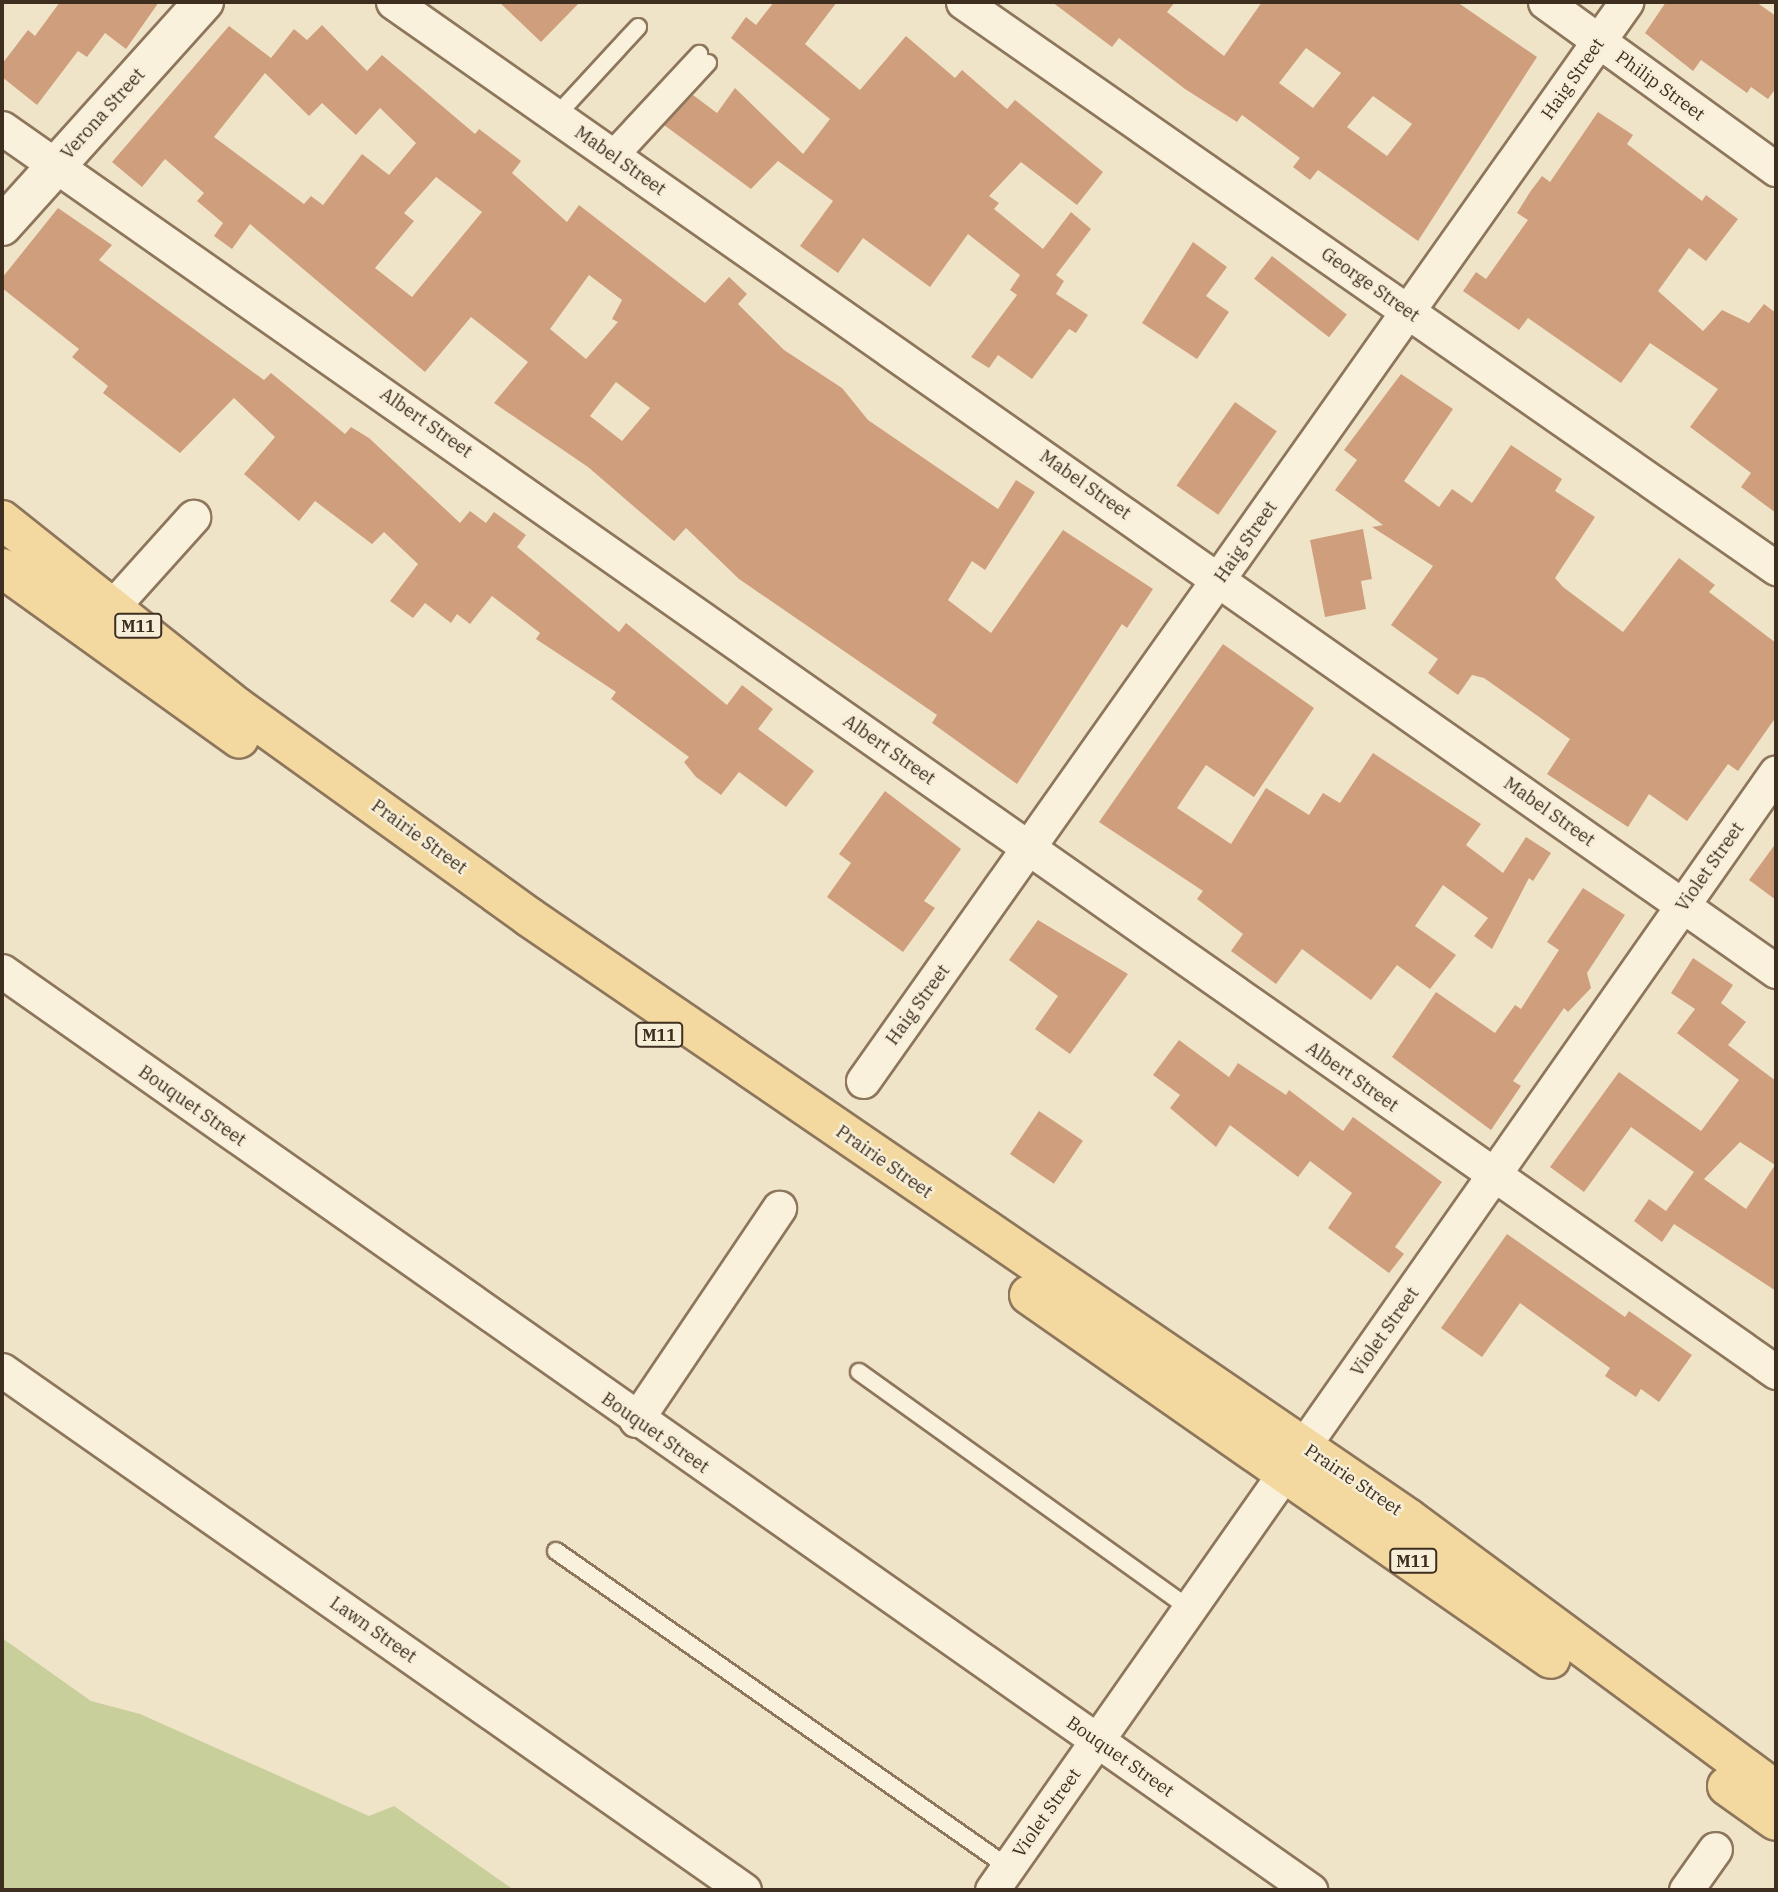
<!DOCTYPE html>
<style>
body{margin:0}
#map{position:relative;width:1778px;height:1892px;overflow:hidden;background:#f0e4c8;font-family:"IBM Plex Serif",serif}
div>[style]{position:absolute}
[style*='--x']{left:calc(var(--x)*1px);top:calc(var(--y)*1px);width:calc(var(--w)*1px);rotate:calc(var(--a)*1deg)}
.green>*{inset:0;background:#c9cf9b}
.building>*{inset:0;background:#cf9f7d;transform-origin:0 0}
.roads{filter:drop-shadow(2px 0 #8d765c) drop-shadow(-2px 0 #8d765c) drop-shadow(0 2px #8d765c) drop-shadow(0 -2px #8d765c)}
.service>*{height:16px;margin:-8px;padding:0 8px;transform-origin:8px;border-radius:8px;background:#faf1dc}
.minor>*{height:33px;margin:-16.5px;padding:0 16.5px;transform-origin:16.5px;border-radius:16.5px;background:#faf1dc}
.secondary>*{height:38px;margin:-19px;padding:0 19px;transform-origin:19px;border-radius:19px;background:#faf1dc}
.primary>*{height:38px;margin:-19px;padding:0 19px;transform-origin:19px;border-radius:19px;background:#f3d9a0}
span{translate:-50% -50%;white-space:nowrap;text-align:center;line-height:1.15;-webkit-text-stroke:5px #f7eed8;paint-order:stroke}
.shield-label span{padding:2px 5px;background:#f7eed8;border:2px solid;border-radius:5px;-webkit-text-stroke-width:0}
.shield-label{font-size:16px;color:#3d2e20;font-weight:700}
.street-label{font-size:18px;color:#3d2e20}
.frame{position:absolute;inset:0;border:4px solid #3d2e20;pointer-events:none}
</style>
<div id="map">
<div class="green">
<i style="clip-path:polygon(2px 1638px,91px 1701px,140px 1714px,369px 1816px,394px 1806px,514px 1890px,2px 1890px)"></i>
</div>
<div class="building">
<i style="clip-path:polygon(60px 2px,159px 2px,126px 49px,105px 33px,87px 57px,78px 51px,37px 105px,2px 77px,2px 64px,28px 30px,35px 36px)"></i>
<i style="clip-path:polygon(499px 2px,580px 2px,541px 42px)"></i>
<i style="clip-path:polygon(774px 2px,837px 2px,805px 44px,860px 90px,906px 36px,955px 78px,962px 70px,1007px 109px,1015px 100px,1103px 172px,1077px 205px,1021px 162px,989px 196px,999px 203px,994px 209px,1043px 249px,1071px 212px,1091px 229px,1056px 275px,1064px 281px,1056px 294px,1088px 315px,1076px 333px,1069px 329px,1032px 379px,998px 355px,989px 368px,971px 357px,1017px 295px,1010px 290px,1020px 275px,968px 234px,930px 287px,863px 238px,838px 273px,800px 246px,833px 201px,778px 161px,751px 189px,664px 125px,693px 95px,717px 113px,735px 88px,803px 154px,830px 119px,731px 38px,746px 17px,756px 25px)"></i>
<i style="clip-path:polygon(evenodd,1052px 2px,1175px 2px,1167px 12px,1224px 56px,1262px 2px,1457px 2px,1537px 57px,1418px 241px,1318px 170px,1310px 180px,1293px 167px,1300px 158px,1242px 115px,1237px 122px,1185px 89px,1119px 38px,1112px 47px,1052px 2px,1306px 48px,1341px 73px,1313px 108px,1279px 83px,1306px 48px,1052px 2px,1373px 96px,1412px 124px,1387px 156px,1347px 127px,1373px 96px)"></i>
<i style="clip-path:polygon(1666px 2px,1756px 2px,1776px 16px,1776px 88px,1768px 99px,1751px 87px,1747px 93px,1701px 60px,1693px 71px,1645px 33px)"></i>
<i style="clip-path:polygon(evenodd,322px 25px,367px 71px,382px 55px,475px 134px,479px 129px,521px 161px,512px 173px,567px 222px,579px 205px,705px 303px,729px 277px,747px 294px,738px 304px,784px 350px,842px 388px,868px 420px,998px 509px,1016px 480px,1035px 492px,985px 570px,972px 561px,948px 600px,991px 633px,1063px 530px,1153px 589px,1127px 628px,1122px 624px,1017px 784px,932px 723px,937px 715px,739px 579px,686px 528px,674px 541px,588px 467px,494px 403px,528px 362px,471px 317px,425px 372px,250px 224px,232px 249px,214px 236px,223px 223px,197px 201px,204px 193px,165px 159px,142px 187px,112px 162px,229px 26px,271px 58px,294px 29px,307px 40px,322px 25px,265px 73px,309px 116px,322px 103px,356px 135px,380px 108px,416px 143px,389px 175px,362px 154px,323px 205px,311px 196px,304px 204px,214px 137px,265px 73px,322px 25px,436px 177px,482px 212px,412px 297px,375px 268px,414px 221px,404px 213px,436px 177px,322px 25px,589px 275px,622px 300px,612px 319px,618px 322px,586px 359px,550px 329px,589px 275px,322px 25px,616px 382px,650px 408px,622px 441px,590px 416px,616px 382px)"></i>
<i style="clip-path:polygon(1598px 112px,1633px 135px,1627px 144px,1702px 201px,1706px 195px,1738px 219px,1706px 261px,1689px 248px,1658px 291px,1703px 331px,1722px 310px,1749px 323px,1764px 304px,1776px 313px,1776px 513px,1741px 487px,1751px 473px,1690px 427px,1718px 389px,1650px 343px,1621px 383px,1528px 318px,1519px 330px,1463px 291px,1476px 272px,1486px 279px,1528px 220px,1517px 213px,1530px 192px,1542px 176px,1550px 182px)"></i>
<i style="clip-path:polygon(58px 208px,112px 245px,99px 260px,264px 380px,271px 373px,345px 434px,351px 427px,369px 438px,460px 523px,470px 511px,486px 523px,494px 512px,526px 535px,517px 547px,619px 632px,626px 623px,727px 705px,742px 685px,773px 709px,758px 729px,814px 771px,786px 807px,739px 772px,721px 795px,696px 777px,684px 762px,689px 757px,611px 699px,616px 692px,536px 639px,540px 633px,492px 596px,470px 624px,457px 614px,451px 623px,425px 603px,413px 618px,390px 601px,418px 564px,384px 532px,372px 544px,315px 501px,299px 521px,244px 474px,275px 437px,234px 398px,180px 453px,103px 393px,108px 386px,72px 357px,79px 349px,2px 288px,2px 278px)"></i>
<i style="clip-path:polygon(1193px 242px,1227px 267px,1206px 296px,1229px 312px,1197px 359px,1142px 323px)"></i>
<i style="left:1272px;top:256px;width:95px;height:29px;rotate:38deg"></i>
<i style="clip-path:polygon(1401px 374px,1453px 409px,1404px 481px,1439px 507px,1452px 489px,1472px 503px,1511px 445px,1562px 479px,1555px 491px,1595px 517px,1555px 578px,1563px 587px,1623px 632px,1679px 558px,1715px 585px,1709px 592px,1776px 643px,1776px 717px,1738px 771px,1728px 764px,1687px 821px,1649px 794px,1628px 827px,1547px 774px,1570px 739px,1484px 678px,1472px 675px,1458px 695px,1428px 673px,1438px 659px,1391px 625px,1433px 566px,1372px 527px,1383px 525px,1335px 490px,1357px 460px,1344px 450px)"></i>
<i style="left:1235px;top:402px;width:51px;height:102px;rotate:35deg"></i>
<i style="clip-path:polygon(1363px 529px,1372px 579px,1361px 581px,1366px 609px,1325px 617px,1310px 540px)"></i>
<i style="clip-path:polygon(1223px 644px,1314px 708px,1254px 797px,1206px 765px,1177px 808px,1231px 844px,1266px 788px,1309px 815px,1323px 793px,1340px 803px,1373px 753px,1481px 824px,1466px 845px,1503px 873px,1526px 837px,1551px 853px,1533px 881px,1529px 878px,1492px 949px,1474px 936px,1488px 918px,1443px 885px,1415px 926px,1456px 955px,1430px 989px,1397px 965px,1371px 1000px,1302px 949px,1276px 984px,1231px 951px,1243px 934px,1197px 899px,1203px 891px,1099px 822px)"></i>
<i style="clip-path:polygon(885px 791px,961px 849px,924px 901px,935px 908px,903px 952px,827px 897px,851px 863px,839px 854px)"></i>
<i style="clip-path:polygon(1776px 843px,1776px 900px,1749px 880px)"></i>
<i style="clip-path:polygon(1583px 888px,1625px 915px,1587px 973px,1591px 988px,1568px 1012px,1564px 1008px,1513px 1081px,1521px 1086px,1491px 1130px,1392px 1057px,1436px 992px,1495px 1033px,1515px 1005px,1521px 1009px,1559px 950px,1547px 942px)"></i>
<i style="clip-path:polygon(1038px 920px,1128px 974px,1070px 1054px,1035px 1029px,1058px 996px,1009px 960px)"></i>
<i style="clip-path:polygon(evenodd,1693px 958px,1733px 985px,1721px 1003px,1746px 1022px,1728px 1045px,1776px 1081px,1776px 1291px,1674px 1224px,1662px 1242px,1634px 1221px,1649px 1199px,1666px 1211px,1694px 1172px,1631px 1127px,1584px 1192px,1550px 1167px,1619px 1072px,1701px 1131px,1739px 1080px,1677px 1033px,1695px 1009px,1671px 993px,1693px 958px,1740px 1142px,1775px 1165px,1746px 1209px,1704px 1179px,1740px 1142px)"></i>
<i style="clip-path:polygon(1179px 1040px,1229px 1077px,1238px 1063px,1286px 1095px,1289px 1090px,1343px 1131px,1353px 1117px,1442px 1182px,1395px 1247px,1404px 1254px,1389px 1273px,1328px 1228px,1352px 1193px,1310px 1161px,1298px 1177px,1230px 1125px,1216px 1147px,1170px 1108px,1180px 1095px,1153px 1075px)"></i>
<i style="left:1039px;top:1111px;width:53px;height:52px;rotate:34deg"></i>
<i style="clip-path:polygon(1507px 1234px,1625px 1317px,1629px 1311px,1692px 1355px,1659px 1402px,1641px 1389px,1636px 1397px,1605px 1376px,1610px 1368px,1520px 1303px,1482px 1357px,1441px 1328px)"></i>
</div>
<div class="roads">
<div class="service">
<i style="--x:556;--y:116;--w:121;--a:-47.3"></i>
<i style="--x:608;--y:152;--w:134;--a:-47.1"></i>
<i style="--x:619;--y:159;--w:131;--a:-47.2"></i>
<i style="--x:859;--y:1372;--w:407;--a:35.6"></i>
<i style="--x:556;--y:1551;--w:552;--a:34.96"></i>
</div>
<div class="minor">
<i style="--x:393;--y:2;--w:1689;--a:35.02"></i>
<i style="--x:963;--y:2;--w:991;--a:34.85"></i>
<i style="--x:1545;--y:2;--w:285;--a:35.9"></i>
<i style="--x:2;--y:128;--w:2167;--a:35.04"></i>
<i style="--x:113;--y:606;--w:120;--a:-48"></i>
<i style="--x:2;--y:971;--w:1599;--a:35.09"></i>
<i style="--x:863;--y:1081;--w:1322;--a:-54.73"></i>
<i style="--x:2;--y:1370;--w:906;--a:35.02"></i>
<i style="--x:636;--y:1420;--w:256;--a:-56"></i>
<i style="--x:992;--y:1890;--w:1365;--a:-54.96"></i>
<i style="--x:1686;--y:1890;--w:50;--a:-54.7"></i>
</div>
<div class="secondary">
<i style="--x:2;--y:226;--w:302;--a:-48"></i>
</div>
<div class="primary">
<i style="--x:2;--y:520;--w:300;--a:38.5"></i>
<i style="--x:237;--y:707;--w:360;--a:35.7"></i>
<i style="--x:529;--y:917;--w:1065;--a:34.36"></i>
<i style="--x:1408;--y:1518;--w:458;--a:36.5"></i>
<i style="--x:2;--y:568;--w:292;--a:35.7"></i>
<i style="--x:1029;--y:1295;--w:636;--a:34.89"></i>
<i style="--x:1727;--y:1786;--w:60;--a:35.5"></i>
</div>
</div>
<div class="shield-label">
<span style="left:138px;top:626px">M11</span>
<span style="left:659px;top:1035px">M11</span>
<span style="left:1413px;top:1561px">M11</span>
</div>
<div class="street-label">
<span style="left:1573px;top:79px;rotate:-55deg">Haig Street</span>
<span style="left:1660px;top:86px;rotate:36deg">Philip Street</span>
<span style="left:103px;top:114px;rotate:-48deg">Verona Street</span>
<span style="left:620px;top:161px;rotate:35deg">Mabel Street</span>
<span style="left:1370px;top:285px;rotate:35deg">George Street</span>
<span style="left:426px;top:423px;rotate:35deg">Albert Street</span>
<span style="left:1085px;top:485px;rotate:35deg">Mabel Street</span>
<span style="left:1246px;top:542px;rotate:-55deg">Haig Street</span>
<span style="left:889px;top:750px;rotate:35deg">Albert Street</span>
<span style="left:1549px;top:812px;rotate:35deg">Mabel Street</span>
<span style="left:419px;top:837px;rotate:36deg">Prairie Street</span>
<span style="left:1710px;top:867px;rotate:-55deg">Violet Street</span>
<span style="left:918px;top:1005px;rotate:-54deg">Haig Street</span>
<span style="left:1352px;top:1077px;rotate:35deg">Albert Street</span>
<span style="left:192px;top:1106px;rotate:35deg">Bouquet Street</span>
<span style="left:884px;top:1162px;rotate:35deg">Prairie Street</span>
<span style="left:1385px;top:1332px;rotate:-55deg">Violet Street</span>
<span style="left:655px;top:1433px;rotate:35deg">Bouquet Street</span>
<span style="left:1353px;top:1480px;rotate:34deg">Prairie Street</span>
<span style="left:373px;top:1630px;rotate:35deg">Lawn Street</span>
<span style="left:1120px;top:1757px;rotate:35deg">Bouquet Street</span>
<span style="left:1047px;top:1813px;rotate:-55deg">Violet Street</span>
</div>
<div class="frame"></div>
</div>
